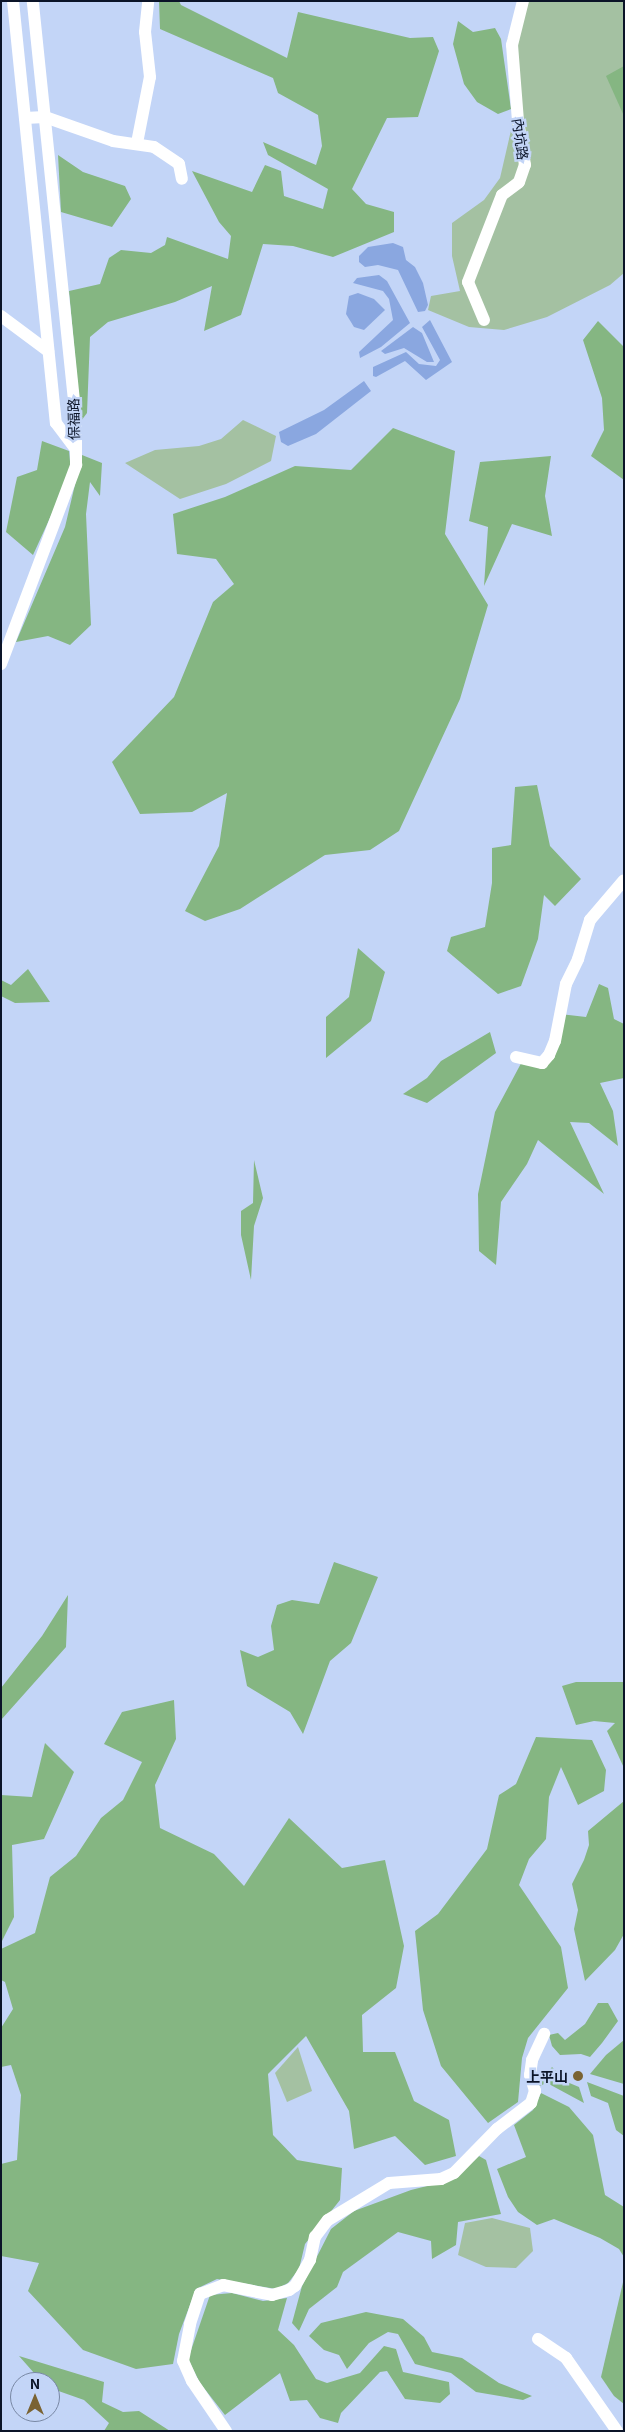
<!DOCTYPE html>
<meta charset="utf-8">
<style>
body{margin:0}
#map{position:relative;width:625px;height:2432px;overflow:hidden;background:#c3d5f7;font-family:Georgia,"Noto Sans TC",serif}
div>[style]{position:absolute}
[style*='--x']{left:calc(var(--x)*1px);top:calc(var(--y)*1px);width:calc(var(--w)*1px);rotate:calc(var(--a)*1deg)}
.green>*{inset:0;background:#a4c1a2}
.forest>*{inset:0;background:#85b682}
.water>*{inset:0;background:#8aa7e0}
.minor>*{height:12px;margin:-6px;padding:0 6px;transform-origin:6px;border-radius:6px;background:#fff}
.dots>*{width:14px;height:14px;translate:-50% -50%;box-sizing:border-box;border:2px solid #c3d5f7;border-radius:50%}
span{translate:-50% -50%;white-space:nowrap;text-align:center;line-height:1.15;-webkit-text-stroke:5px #c3d5f7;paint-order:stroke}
.street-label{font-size:14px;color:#0b1428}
.poi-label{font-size:14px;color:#0b1428;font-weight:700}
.right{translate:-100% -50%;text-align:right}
.frame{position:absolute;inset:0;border:2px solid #0b1428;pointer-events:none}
.north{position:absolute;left:10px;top:2372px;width:50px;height:50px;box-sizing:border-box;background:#c3d5f7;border:1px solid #7988a4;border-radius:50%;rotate:0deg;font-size:14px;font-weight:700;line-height:20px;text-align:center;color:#0b1428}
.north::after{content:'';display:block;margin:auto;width:18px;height:22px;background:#7a6333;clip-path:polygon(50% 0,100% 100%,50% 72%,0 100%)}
</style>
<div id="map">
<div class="green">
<i style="clip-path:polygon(523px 1px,624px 1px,624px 273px,610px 285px,547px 317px,504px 330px,469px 327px,428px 310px,431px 296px,460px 291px,452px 256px,452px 223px,484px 200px,500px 178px,518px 100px,507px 40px)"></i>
<i style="clip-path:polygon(243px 420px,276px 436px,271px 461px,226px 484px,180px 499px,125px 463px,155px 450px,199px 446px,221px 439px)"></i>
<i style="clip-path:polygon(298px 2047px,312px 2091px,287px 2102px,275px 2073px)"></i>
<i style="clip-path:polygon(492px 2218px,530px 2228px,533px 2251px,516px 2268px,486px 2267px,458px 2255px,465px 2223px)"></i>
</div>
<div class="forest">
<i style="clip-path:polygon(159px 1px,179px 1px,181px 5px,287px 58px,298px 12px,410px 38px,433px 37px,439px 51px,418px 117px,387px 118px,352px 189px,366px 204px,394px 212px,394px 232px,333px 257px,293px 246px,263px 244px,241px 315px,204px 331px,212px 286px,175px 302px,108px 322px,90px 337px,87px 413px,81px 421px,69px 291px,100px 284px,109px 258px,121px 250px,151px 253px,165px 245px,167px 237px,228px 259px,231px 236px,219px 222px,192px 171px,252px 192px,265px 165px,281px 171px,284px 196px,323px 209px,328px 189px,268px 155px,263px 142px,316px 165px,322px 146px,318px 115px,278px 93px,273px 78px,160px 29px)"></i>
<i style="clip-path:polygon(458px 21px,473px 32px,495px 28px,501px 39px,511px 109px,498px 114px,477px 102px,464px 84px,453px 44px)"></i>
<i style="clip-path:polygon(624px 66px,624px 116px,606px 76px)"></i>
<i style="clip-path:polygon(58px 155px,83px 172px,125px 186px,131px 199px,112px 227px,61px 212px)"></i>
<i style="clip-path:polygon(598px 321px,624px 347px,624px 480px,591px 456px,604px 430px,602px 398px,583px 340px)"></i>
<i style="clip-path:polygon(393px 428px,455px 451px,445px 534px,488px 605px,460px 699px,399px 831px,370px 850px,325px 855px,240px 909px,205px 921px,185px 911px,219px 846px,227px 793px,192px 812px,140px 814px,112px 762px,174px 697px,213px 602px,234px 584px,216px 559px,177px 554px,173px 514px,225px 497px,295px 466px,351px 470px)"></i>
<i style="clip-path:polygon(42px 441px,69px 451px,71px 472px,33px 555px,6px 532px,17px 477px,37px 470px)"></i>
<i style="clip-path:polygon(82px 455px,102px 463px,100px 496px,90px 482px,86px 514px,91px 625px,70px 645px,48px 636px,16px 642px,65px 527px)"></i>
<i style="clip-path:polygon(551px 456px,545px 496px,552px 536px,512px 524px,484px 586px,488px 527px,469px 521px,480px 462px)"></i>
<i style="clip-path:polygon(537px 785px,550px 846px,581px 879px,555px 906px,544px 895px,538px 939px,521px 986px,498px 994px,447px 951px,451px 937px,485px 927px,492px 883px,492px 848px,511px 845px,515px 787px)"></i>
<i style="clip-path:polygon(358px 948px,385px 972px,371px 1021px,326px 1058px,326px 1017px,349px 997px)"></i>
<i style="clip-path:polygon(28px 969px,50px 1002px,15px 1003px,1px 996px,1px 980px,11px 985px)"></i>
<i style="clip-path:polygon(599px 984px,608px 988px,614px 1019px,624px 1024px,624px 1078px,600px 1083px,613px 1111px,618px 1146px,589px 1123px,570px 1122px,604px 1194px,538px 1140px,527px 1164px,501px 1202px,496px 1265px,479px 1251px,478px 1194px,495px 1112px,526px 1054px,541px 1061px,560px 1014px,586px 1017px)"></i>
<i style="clip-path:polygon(490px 1032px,496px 1053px,427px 1103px,403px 1094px,427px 1078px,441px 1061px)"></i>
<i style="clip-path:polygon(254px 1160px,263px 1198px,254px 1226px,251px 1280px,241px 1235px,241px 1211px,253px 1203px)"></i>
<i style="clip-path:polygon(334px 1562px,378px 1577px,351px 1643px,330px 1661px,303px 1734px,290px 1712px,247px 1686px,240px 1650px,258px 1657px,274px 1650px,271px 1626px,277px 1605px,292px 1600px,319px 1604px)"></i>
<i style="clip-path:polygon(68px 1595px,66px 1647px,1px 1720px,1px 1688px,42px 1636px)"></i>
<i style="clip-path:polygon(576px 1682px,624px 1682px,624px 1768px,607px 1731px,615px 1723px,594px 1721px,576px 1725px,562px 1686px)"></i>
<i style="clip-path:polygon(174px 1700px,176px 1739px,155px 1785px,160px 1828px,214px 1854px,244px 1886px,289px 1818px,342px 1868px,385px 1860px,404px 1946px,396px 1988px,362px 2015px,363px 2052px,395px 2052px,414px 2101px,449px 2120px,456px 2156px,425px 2165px,395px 2136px,354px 2149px,349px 2111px,306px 2036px,268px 2074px,273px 2135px,297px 2160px,342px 2168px,340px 2200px,305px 2244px,299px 2269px,288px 2283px,276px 2289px,217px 2279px,196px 2289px,179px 2334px,173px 2364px,136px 2369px,83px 2350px,28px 2291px,39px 2263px,1px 2256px,1px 2164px,17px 2160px,21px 2095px,11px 2065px,1px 2067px,1px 2028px,13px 2009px,5px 1982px,1px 1980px,1px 1949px,35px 1933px,50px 1877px,76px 1856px,101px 1818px,123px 1800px,142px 1762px,104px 1744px,122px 1712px)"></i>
<i style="clip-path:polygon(536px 1737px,592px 1740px,606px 1770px,604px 1791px,578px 1805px,561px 1767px,549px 1797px,546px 1839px,529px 1859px,519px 1885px,561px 1947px,568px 1988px,528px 2038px,522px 2058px,518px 2102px,488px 2123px,441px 2066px,423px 2010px,415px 1931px,438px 1914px,487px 1849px,499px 1795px,516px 1784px)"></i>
<i style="clip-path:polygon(45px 1743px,74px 1772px,44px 1839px,12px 1845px,14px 1917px,1px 1943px,1px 1795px,32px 1797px)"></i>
<i style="clip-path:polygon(624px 1801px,624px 1934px,615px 1950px,585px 1981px,574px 1929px,578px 1910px,572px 1884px,584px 1860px,589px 1845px,588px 1831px)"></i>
<i style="clip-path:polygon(598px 2003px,608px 2003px,618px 2021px,602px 2043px,590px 2057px,581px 2054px,560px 2055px,552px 2046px,549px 2035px,558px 2033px,565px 2040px,585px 2024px)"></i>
<i style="clip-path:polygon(624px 2040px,624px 2084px,590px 2074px,606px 2055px)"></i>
<i style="clip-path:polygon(552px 2067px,567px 2082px,579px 2087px,584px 2103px,547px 2083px,537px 2087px)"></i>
<i style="clip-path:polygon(587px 2082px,624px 2096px,624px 2136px,616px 2130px,608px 2103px,591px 2096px)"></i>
<i style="clip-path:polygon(541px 2093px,569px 2107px,593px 2135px,605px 2195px,624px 2207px,624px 2257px,619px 2249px,600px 2238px,554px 2219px,537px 2225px,518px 2212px,508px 2197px,497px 2169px,526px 2157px,514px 2125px,533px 2110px)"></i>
<i style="clip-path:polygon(479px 2156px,486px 2160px,501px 2214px,458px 2222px,456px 2245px,432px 2259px,431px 2241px,398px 2232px,343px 2272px,337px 2287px,309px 2309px,299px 2331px,292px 2323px,302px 2286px,331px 2229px,354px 2211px,411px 2190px,451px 2180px)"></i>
<i style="clip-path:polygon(624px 2278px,624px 2404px,614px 2396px,601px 2377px)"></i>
<i style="clip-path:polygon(232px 2293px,263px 2301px,287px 2298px,278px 2330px,294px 2345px,316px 2379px,327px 2383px,360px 2373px,384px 2346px,396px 2349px,403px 2372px,449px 2382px,450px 2394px,440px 2403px,405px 2399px,387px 2371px,380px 2372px,341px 2413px,338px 2423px,320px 2418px,307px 2400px,290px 2401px,280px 2373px,225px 2415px,200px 2383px,188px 2359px,210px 2295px)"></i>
<i style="clip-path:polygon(366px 2312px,403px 2319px,424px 2337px,432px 2352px,462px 2358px,499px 2383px,532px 2396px,523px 2400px,476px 2392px,451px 2373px,415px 2364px,398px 2334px,388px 2332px,369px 2343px,347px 2369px,339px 2355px,324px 2350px,309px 2336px,321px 2323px)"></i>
<i style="clip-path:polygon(19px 2356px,104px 2382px,102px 2402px,123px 2412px,139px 2411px,170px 2431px,104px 2431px,109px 2423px,84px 2400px,50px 2388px,50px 2382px,42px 2382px)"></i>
</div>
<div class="water">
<i style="clip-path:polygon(393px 243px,403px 247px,406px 260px,415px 267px,423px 283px,428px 305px,425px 311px,418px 312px,398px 270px,378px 265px,365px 267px,359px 262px,359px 256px,368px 247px)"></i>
<i style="clip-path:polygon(379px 275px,387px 281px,410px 323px,381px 347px,360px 358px,359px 352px,393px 320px,389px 299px,383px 291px,353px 283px,357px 278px)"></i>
<i style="clip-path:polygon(358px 293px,374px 299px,385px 310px,364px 330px,354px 327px,346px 314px,349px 296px)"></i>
<i style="clip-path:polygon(430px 320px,452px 362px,426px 380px,405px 361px,376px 377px,373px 376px,373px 367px,406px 352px,419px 364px,436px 366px,440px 360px,422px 327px)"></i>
<i style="clip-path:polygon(413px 327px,422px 333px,434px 362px,427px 362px,404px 348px,385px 354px,381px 351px)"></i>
<i style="clip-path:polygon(364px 381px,371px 391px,316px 434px,288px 446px,281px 442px,279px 432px,324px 410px)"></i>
</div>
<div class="minor">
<i style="--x:13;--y:1;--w:424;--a:84.2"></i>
<i style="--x:56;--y:423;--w:30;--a:53"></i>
<i style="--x:25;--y:118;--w:20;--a:-3"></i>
<i style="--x:45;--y:117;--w:72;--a:19.4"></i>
<i style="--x:113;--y:141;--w:41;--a:8.3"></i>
<i style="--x:154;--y:147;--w:30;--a:34"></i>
<i style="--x:179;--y:164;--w:15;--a:79"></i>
<i style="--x:137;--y:143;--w:67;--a:-78.9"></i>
<i style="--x:150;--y:77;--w:45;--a:-96.3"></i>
<i style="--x:145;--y:32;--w:31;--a:-84"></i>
<i style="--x:1;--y:316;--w:59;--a:36.7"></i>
<i style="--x:484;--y:320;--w:41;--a:-112.8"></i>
<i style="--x:468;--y:282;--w:93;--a:-68.7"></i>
<i style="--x:502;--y:195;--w:21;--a:-37"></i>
<i style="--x:519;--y:182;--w:18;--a:-71"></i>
<i style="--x:525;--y:165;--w:45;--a:-99"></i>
<i style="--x:518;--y:121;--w:76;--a:-94.5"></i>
<i style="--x:512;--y:45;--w:45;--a:-76"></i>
<i style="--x:1;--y:664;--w:213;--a:-69.3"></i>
<i style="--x:76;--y:465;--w:45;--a:-90"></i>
<i style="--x:76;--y:420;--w:421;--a:-95.9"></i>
<i style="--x:516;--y:1057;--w:27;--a:13"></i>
<i style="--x:542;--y:1063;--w:11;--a:-49"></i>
<i style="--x:549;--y:1055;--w:15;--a:-67"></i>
<i style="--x:555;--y:1041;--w:58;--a:-79.1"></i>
<i style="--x:566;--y:984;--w:28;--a:-64"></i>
<i style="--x:578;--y:959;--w:41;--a:-72.9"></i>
<i style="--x:590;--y:920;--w:52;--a:-49.6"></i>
<i style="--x:538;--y:2339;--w:34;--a:34"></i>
<i style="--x:566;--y:2358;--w:89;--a:55.1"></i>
<i style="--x:226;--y:2431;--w:60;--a:-124.2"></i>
<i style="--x:192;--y:2381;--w:22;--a:-114"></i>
<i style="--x:183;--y:2361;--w:38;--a:-79"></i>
<i style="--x:190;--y:2324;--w:32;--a:-72"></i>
<i style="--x:200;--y:2294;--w:25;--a:-21"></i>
<i style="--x:223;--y:2285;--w:50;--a:11.5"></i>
<i style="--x:272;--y:2295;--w:18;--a:-16"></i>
<i style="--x:289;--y:2290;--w:7;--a:-34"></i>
<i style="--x:295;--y:2286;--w:30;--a:-60"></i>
<i style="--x:310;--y:2260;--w:24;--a:-78"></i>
<i style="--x:315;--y:2237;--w:21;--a:-53"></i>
<i style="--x:328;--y:2220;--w:71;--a:-31.2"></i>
<i style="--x:389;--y:2183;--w:52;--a:-4.4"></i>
<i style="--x:441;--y:2179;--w:14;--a:-25"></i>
<i style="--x:454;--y:2173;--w:62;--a:-45.7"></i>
<i style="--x:497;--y:2129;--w:43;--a:-37.4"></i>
<i style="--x:531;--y:2103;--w:13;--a:-72"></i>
<i style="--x:535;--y:2091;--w:17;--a:-107"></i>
<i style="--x:530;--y:2075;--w:15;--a:-82"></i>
<i style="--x:532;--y:2060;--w:29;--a:-65"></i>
</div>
<div class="dots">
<i style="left:578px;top:2076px;background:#7a6333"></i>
</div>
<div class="street-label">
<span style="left:521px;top:139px;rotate:82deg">內坑路</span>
<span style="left:73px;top:419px;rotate:-91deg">保福路</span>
</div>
<div class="poi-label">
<span class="right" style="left:568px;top:2076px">上平山</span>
</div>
<div class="frame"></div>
<div class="north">N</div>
</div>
